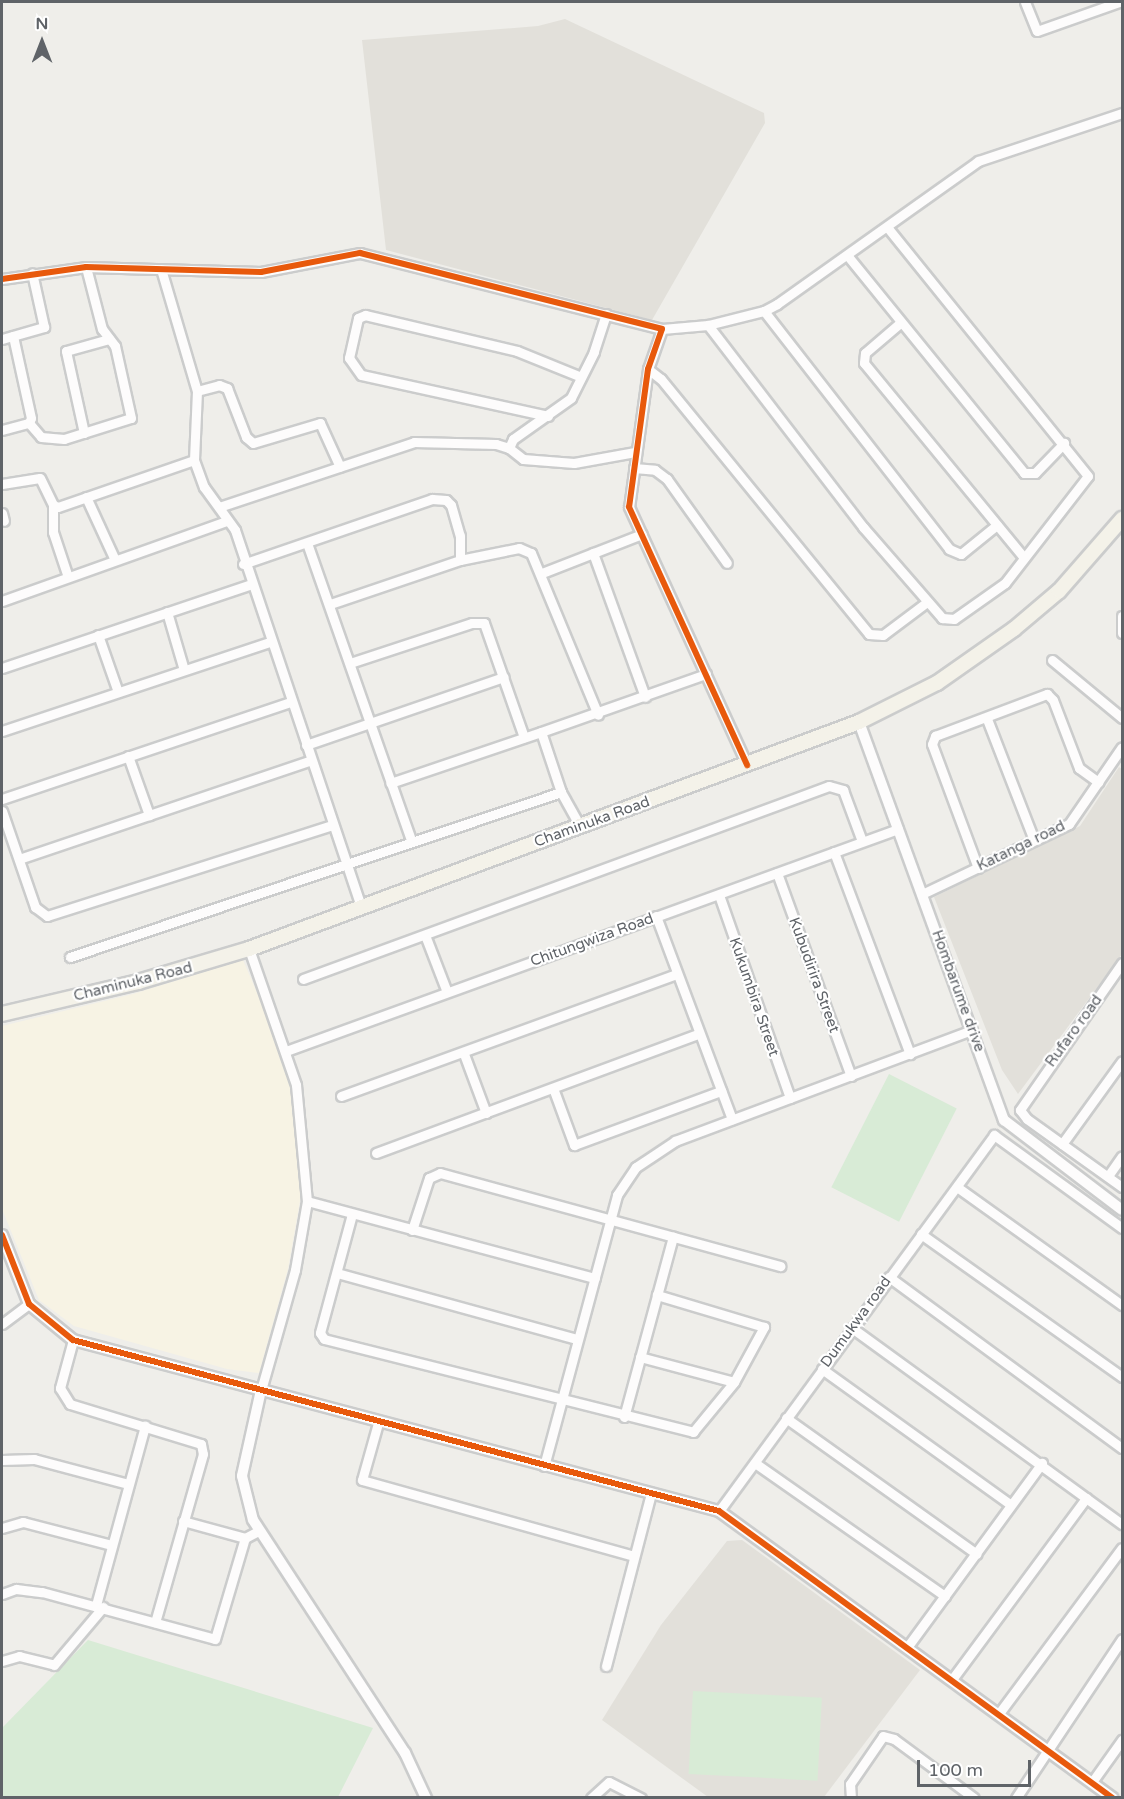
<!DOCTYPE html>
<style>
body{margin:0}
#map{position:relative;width:1124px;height:1799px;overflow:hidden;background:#efeeea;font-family:"Varela Round",sans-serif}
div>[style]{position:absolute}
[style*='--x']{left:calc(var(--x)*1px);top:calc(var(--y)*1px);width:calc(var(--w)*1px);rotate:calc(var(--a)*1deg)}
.commercial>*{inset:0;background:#f7f3e4}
.education>*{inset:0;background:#e2e0da}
.green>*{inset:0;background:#d8ebd6;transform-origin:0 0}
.roads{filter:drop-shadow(2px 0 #cbcccc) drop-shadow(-2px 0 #cbcccc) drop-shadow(0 2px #cbcccc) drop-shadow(0 -2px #cbcccc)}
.minor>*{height:9px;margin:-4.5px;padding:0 4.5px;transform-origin:4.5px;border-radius:4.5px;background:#fdfcfc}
.tertiary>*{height:10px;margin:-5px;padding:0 5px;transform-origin:5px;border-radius:5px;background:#fdfcfc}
.primary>*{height:14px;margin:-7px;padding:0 7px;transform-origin:7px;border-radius:7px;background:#f4f2e9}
.cycleway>*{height:6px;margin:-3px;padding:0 3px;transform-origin:3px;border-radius:3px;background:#e8590c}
span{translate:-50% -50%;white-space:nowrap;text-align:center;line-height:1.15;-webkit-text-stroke:4.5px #fff;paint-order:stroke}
.street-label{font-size:15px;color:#5f6368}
.frame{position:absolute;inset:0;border:3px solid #5f6368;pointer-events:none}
.north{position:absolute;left:12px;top:12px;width:60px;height:60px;-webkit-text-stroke:4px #fff;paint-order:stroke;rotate:0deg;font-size:16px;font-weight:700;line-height:24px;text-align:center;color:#5f6368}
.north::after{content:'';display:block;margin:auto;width:21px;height:27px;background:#5f6368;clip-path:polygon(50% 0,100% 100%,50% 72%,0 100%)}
.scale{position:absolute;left:917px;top:1760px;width:114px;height:27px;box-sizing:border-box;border:3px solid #5f6368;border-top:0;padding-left:8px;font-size:18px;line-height:21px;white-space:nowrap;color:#5f6368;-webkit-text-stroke:4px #fff;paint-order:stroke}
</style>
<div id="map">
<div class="commercial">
<i style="clip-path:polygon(243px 960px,300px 1093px,300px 1201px,288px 1269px,259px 1373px,227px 1369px,74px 1326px,39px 1300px,2px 1209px,2px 1026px,133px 994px)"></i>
</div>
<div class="education">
<i style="clip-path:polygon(565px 19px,764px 113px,765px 123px,652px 320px,386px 250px,362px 40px,538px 26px)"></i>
<i style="clip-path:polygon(1119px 767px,1122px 769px,1122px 954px,1018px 1094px,1002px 1070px,934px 897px,1080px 826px)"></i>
<i style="clip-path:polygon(742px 1540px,920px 1670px,824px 1797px,708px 1797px,602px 1720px,661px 1625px,727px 1541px)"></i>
</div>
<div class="green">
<i style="left:889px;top:1074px;width:76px;height:127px;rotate:27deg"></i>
<i style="clip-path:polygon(88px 1640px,373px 1728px,338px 1797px,2px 1797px,2px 1728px)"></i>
<i style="left:693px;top:1691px;width:129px;height:83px;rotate:3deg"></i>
</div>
<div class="roads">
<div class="minor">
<i style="--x:1025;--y:2;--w:31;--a:68"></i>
<i style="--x:1037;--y:31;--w:87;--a:-19.5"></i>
<i style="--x:847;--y:255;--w:281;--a:50.9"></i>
<i style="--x:1024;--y:473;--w:11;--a:0"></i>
<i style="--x:1035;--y:473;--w:42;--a:-46"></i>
<i style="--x:161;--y:269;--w:127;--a:73.6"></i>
<i style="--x:197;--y:391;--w:69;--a:92.5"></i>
<i style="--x:194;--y:460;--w:29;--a:70"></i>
<i style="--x:204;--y:487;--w:53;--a:54.2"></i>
<i style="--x:235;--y:530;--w:397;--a:71.5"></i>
<i style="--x:2;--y:279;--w:85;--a:-8.1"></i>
<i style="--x:86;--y:267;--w:175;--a:1.6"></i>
<i style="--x:261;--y:272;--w:101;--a:-10.9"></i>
<i style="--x:360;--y:253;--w:311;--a:14.1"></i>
<i style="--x:662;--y:329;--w:42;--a:109.3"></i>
<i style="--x:648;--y:369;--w:139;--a:97.8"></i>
<i style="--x:629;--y:507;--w:284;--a:65.4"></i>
<i style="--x:764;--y:311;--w:301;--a:52.1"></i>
<i style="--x:949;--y:549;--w:13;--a:23"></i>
<i style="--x:961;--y:554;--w:46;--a:-38.9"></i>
<i style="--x:606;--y:314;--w:40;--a:108"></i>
<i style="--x:594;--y:352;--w:51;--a:116.6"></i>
<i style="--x:571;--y:398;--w:71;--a:144.7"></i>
<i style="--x:513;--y:439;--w:10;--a:114"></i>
<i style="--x:509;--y:448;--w:18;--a:38"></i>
<i style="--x:523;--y:459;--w:51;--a:4.5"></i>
<i style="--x:574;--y:463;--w:62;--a:-10.2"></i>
<i style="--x:900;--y:323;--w:46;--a:139.4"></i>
<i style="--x:865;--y:353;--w:10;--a:96"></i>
<i style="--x:864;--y:363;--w:252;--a:50.6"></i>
<i style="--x:708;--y:325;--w:58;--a:-14"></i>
<i style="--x:764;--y:311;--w:15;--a:-28"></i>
<i style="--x:777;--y:304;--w:247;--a:-35.4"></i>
<i style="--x:978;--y:161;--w:152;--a:-18.4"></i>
<i style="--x:662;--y:329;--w:46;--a:-5"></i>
<i style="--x:708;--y:325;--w:255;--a:52.5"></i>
<i style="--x:863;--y:527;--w:121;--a:49"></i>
<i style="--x:942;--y:618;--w:12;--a:5"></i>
<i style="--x:954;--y:619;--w:62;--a:-35.2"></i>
<i style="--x:1005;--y:583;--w:135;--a:-52.2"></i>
<i style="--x:1088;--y:476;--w:319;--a:-128.9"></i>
<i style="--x:2;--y:339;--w:44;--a:-15.9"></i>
<i style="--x:44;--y:327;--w:55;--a:-102.5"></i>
<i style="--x:648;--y:369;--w:16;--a:38"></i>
<i style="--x:661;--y:379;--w:329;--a:50.8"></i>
<i style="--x:869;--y:634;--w:14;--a:4"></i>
<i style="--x:883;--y:635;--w:55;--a:-36.9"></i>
<i style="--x:197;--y:391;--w:23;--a:-15"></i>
<i style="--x:219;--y:385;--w:9;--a:21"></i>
<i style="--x:227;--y:388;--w:53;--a:68.8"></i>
<i style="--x:246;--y:437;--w:9;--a:41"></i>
<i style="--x:253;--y:443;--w:70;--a:-16.6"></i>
<i style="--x:320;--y:423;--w:48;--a:65.6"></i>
<i style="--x:548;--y:416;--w:191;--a:-167.6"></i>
<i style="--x:361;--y:375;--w:21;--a:-125"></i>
<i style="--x:349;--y:358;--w:41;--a:-77.3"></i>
<i style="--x:358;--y:318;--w:8;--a:-23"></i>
<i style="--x:365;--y:315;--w:156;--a:13.3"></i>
<i style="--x:517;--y:351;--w:67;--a:22"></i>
<i style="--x:29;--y:423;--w:18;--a:49"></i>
<i style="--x:41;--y:437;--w:23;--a:5"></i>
<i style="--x:64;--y:439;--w:70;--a:-17.4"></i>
<i style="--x:131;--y:418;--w:74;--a:-102.5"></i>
<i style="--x:115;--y:346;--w:21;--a:-127"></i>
<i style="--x:102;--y:329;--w:64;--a:-104.5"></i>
<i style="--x:2;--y:430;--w:28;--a:-15"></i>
<i style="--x:29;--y:423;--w:5;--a:-68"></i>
<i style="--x:31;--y:418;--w:84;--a:-102.4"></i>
<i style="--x:84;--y:433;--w:84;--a:-102.4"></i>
<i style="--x:66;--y:351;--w:45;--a:-15.6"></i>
<i style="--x:634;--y:468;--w:21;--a:5"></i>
<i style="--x:655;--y:470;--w:15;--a:37"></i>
<i style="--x:667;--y:479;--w:103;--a:54.5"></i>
<i style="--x:2;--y:484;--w:38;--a:-9"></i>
<i style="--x:40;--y:478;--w:30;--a:64"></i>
<i style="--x:53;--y:505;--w:5;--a:22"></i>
<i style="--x:58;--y:507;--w:144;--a:-19.1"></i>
<i style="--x:86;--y:497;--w:69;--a:65.3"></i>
<i style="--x:53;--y:505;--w:27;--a:90"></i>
<i style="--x:53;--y:532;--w:47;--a:71.6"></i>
<i style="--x:219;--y:507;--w:206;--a:-18.4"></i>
<i style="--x:414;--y:442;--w:82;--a:1.4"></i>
<i style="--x:496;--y:444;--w:14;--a:17"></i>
<i style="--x:2;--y:513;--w:8;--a:76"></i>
<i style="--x:307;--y:543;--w:315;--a:70.7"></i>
<i style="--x:593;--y:553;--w:153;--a:70.1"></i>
<i style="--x:460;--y:560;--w:60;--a:-11.5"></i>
<i style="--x:519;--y:548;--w:13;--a:23"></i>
<i style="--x:531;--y:553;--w:175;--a:67.5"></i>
<i style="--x:243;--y:564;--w:200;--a:-19"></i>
<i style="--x:432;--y:499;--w:14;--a:4"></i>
<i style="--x:446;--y:500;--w:7;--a:45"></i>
<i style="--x:451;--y:505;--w:32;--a:74"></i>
<i style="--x:460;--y:536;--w:24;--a:90"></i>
<i style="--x:460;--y:560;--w:137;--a:161.3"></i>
<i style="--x:542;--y:573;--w:107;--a:-21.3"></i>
<i style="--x:2;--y:601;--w:239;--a:-19.6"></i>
<i style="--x:167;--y:612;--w:60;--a:73.7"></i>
<i style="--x:1122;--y:616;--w:17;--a:90"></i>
<i style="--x:98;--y:635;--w:60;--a:70.7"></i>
<i style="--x:1052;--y:660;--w:91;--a:39.6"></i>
<i style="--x:350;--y:663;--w:128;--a:-18.2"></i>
<i style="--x:472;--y:623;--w:12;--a:0"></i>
<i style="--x:484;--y:623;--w:121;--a:70.7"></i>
<i style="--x:2;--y:668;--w:263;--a:-18.6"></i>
<i style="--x:987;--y:719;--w:130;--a:68.8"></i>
<i style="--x:2;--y:731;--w:282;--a:-18.4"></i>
<i style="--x:541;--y:732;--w:175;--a:-19.4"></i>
<i style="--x:306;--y:745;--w:209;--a:-19"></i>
<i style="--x:128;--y:756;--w:63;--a:70.4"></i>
<i style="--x:561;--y:792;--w:39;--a:61"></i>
<i style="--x:2;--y:799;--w:305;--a:-18.6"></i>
<i style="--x:2;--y:811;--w:102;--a:71"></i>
<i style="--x:35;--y:907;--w:15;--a:37"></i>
<i style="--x:47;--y:916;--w:299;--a:-17.7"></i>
<i style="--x:834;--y:852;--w:216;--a:69.4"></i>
<i style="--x:19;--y:859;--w:306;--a:-18.7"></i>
<i style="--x:978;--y:868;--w:132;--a:-110.4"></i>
<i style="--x:932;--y:744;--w:9;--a:-69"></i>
<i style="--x:935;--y:736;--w:120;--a:-20.6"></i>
<i style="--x:1047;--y:694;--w:8;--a:45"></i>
<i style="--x:1053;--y:700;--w:73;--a:69.1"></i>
<i style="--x:1079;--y:768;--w:24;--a:36"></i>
<i style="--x:777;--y:873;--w:216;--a:70"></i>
<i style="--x:922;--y:894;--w:163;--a:-25.5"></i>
<i style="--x:1069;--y:824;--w:93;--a:-55.5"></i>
<i style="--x:719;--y:895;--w:215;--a:70.7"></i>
<i style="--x:656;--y:916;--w:217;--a:69.5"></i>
<i style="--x:425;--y:935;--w:61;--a:68.9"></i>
<i style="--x:249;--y:949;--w:144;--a:70.9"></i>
<i style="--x:296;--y:1085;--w:117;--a:84.6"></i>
<i style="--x:307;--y:1201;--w:70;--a:99.9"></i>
<i style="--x:295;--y:1270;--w:125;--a:105.8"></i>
<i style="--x:70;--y:957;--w:518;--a:-18.57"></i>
<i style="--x:561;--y:792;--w:63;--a:-108.4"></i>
<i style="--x:541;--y:732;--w:159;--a:161.3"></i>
<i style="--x:1122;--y:963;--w:179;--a:124.8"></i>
<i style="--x:1020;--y:1110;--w:11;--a:52"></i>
<i style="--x:1027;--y:1119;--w:117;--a:35.6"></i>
<i style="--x:303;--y:979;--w:560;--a:-20.15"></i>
<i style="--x:829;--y:786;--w:15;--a:16"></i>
<i style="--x:843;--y:790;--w:54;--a:69.6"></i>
<i style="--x:286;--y:1051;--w:651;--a:-19.94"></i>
<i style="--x:464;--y:1054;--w:63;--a:69.6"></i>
<i style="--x:553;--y:1088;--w:61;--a:69.8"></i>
<i style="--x:574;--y:1145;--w:157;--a:-20.2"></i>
<i style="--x:341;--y:1096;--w:357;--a:-20"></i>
<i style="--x:1062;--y:1144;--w:102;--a:-54.1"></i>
<i style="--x:376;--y:1153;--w:343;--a:-20.3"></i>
<i style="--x:1108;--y:1176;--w:24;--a:-55"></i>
<i style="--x:957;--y:1187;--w:203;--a:35.6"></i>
<i style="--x:307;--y:1201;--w:298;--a:15"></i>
<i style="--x:352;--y:1214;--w:123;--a:105.1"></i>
<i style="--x:320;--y:1333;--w:7;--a:56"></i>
<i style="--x:324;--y:1339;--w:381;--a:14.1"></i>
<i style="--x:693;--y:1432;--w:65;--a:-50.6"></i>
<i style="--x:734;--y:1382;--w:63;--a:-61.4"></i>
<i style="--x:764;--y:1327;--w:112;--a:-163.3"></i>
<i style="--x:412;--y:1230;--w:55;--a:-71.9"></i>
<i style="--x:429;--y:1178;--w:12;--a:-24"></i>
<i style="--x:440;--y:1173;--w:353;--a:15.3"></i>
<i style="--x:921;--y:1234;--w:247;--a:35.4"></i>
<i style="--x:337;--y:1273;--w:249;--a:15.4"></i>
<i style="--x:889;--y:1277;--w:289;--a:36.3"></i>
<i style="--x:2;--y:1324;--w:34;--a:-37"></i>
<i style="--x:852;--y:1328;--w:334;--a:36"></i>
<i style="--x:73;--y:1340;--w:50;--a:105.2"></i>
<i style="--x:60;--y:1388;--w:19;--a:58"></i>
<i style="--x:70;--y:1404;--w:137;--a:17"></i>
<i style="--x:201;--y:1444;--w:10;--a:79"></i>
<i style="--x:203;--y:1454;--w:175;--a:105.9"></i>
<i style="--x:640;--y:1357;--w:97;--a:14.9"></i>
<i style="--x:822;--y:1369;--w:231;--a:35.7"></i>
<i style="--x:624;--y:1417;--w:187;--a:-74.8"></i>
<i style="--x:786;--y:1418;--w:234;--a:35.5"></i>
<i style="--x:378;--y:1423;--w:59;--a:105.7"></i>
<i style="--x:362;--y:1480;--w:282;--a:15.6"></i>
<i style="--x:2;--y:1460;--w:32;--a:-2"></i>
<i style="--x:34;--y:1459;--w:97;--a:14.9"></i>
<i style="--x:755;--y:1463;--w:232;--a:35"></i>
<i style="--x:544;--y:1466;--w:281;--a:-74.9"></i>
<i style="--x:617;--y:1195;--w:34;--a:-56"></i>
<i style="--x:636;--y:1167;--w:47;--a:-33.7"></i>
<i style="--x:675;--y:1141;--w:317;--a:-20.5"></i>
<i style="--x:719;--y:1511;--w:466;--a:-53.8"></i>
<i style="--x:994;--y:1135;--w:158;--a:36"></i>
<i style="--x:183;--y:1521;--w:64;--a:15.3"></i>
<i style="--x:245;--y:1538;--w:15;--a:-28"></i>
<i style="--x:2;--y:1528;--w:22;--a:-16"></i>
<i style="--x:23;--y:1522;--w:92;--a:14.5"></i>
<i style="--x:2;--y:1594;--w:15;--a:-20"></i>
<i style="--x:16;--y:1589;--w:26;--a:7"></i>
<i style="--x:42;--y:1592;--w:179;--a:15.2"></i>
<i style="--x:215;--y:1639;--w:105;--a:-73.5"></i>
<i style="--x:96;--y:1605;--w:186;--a:-74.7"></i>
<i style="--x:908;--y:1646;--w:227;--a:-53.8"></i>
<i style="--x:2;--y:1661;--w:18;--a:-16"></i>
<i style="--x:19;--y:1656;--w:36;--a:14"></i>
<i style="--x:54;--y:1665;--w:76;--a:-49.8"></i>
<i style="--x:606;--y:1666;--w:179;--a:-75.4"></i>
<i style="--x:953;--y:1678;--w:224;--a:-53.5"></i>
<i style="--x:1000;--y:1712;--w:204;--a:-53.4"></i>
<i style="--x:1092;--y:1782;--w:52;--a:-54.5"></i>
<i style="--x:591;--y:1798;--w:24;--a:-42"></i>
<i style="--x:609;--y:1782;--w:36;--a:27"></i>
<i style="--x:851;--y:1798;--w:14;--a:-94"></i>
<i style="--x:850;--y:1784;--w:58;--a:-55.5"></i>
<i style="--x:883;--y:1736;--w:11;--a:15"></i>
<i style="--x:894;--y:1739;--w:99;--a:36.4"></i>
<i style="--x:1016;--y:1798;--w:191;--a:-56.3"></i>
</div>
<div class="tertiary">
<i style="--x:859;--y:722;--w:424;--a:70"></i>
<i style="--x:1004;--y:1120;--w:148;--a:37.3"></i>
<i style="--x:2;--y:1235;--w:74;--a:68.6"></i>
<i style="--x:29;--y:1304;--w:57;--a:39.3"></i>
<i style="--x:73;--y:1340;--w:668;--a:14.83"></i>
<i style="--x:719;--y:1511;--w:487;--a:36.1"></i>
<i style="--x:261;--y:1390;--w:88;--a:102.5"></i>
<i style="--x:242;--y:1476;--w:45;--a:76"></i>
<i style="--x:253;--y:1520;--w:278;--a:56.9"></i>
<i style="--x:405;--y:1753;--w:50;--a:65"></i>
</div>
<div class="primary">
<i style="--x:2;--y:1014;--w:140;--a:-13.2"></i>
<i style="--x:138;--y:982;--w:116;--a:-16.6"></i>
<i style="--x:249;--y:949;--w:651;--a:-20.41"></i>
<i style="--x:859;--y:722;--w:87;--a:-26.6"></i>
<i style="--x:937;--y:683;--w:94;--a:-35"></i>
<i style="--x:1014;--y:629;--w:59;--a:-40.2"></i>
<i style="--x:1059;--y:591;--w:96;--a:-48.8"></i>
</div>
</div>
<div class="cycleway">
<i style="--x:2;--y:279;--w:85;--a:-8.1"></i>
<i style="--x:86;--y:267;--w:175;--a:1.6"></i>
<i style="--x:261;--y:272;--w:101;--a:-10.9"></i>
<i style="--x:360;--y:253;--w:311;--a:14.1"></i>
<i style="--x:662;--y:329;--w:42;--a:109.3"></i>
<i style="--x:648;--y:369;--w:139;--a:97.8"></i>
<i style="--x:629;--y:507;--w:284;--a:65.4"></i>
<i style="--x:2;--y:1235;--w:74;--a:68.6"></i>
<i style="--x:29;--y:1304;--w:57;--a:39.3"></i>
<i style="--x:73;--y:1340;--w:668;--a:14.83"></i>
<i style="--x:719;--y:1511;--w:487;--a:36.1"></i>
</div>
<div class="street-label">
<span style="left:592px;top:822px;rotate:-20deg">Chaminuka Road</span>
<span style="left:1021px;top:846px;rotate:-26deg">Katanga road</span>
<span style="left:592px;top:940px;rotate:-20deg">Chitungwiza Road</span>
<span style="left:814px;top:975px;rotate:70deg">Kubudirira Street</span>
<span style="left:133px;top:982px;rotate:-14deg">Chaminuka Road</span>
<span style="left:958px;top:991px;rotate:70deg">Hombarume drive</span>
<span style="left:754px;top:997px;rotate:71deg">Kukumbira Street</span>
<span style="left:1074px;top:1031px;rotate:-54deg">Rufaro road</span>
<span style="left:856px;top:1322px;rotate:-54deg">Dumukwa road</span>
</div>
<div class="frame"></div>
<div class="north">N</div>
<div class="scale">100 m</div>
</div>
